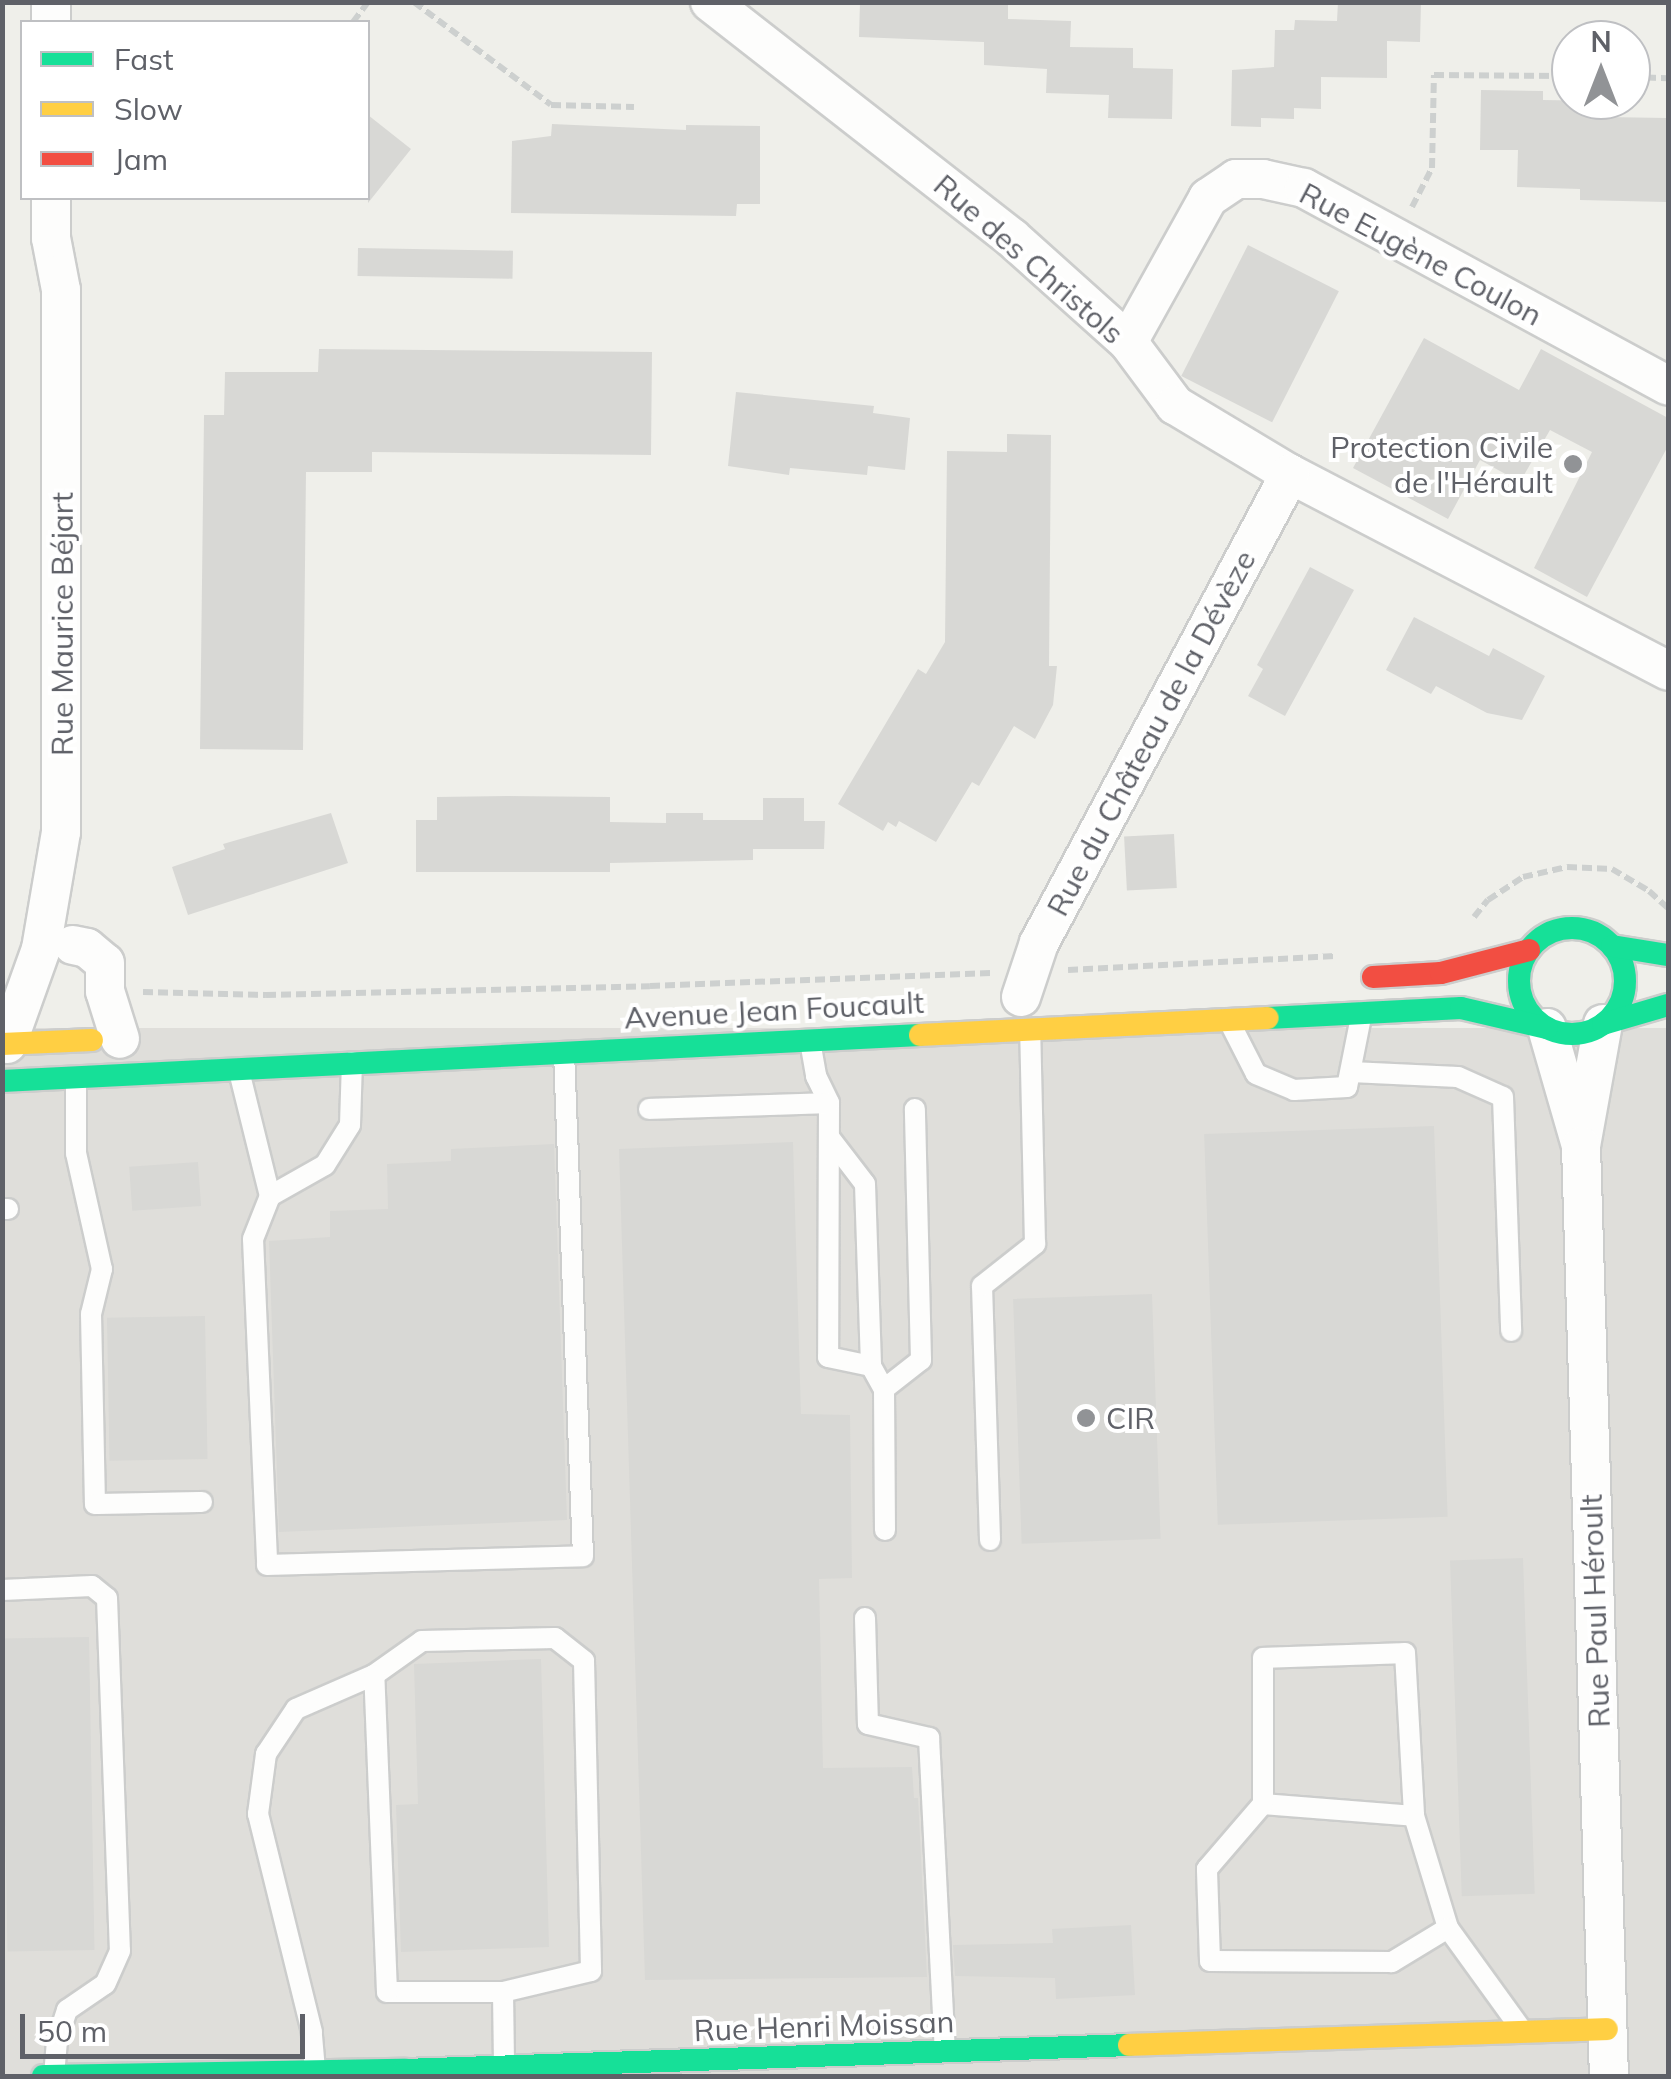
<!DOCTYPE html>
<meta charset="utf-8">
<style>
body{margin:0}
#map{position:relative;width:1671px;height:2079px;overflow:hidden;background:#efefea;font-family:Mulish,sans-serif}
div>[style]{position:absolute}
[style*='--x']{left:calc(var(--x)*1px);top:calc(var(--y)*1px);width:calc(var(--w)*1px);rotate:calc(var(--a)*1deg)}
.industrial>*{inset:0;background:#dfdeda;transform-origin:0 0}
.building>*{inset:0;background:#d8d8d5;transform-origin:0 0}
.path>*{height:6px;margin-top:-3px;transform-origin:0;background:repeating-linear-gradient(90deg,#cdd0cf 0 10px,transparent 0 15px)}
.roads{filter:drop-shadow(2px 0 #cccdcc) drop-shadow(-2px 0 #cccdcc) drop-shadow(0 2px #cccdcc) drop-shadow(0 -2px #cccdcc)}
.lane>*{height:20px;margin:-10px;padding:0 10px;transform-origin:10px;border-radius:10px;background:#fdfdfc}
.street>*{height:38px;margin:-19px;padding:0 19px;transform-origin:19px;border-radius:19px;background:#fdfdfc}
.fast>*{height:22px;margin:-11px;padding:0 11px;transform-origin:11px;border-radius:11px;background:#16e098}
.fast>.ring{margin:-11px;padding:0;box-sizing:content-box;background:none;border:22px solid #16e098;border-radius:50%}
.slow>*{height:22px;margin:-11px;padding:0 11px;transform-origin:11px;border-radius:11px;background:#ffcf43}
.jam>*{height:22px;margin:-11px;padding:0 11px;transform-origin:11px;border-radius:11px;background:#f24e42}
.dots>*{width:28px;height:28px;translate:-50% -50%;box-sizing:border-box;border:5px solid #fff;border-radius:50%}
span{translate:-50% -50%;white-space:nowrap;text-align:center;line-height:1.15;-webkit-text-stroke:8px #fff;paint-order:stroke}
.street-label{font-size:30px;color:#5f6168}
.poi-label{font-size:30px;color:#5f6168}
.right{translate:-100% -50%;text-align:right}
.left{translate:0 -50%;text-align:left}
.frame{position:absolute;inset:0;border:5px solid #5f6168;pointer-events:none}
.legend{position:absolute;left:20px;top:20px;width:350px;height:180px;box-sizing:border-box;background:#fff;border:2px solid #bfc0c3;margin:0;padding:12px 18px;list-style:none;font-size:30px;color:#5f6168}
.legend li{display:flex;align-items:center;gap:20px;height:50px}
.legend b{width:50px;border:2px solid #bfc0c3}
.north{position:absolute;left:1551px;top:20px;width:100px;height:100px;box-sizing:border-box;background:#fff;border:2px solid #bfc0c3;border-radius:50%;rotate:0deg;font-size:28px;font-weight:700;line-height:40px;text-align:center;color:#5f6168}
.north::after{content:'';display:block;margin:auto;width:35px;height:45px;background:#919396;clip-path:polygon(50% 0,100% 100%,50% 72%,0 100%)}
.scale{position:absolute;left:20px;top:2014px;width:285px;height:45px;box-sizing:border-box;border:5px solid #5f6168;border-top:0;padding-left:12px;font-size:30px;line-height:35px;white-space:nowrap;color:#5f6168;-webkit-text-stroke:8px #fff;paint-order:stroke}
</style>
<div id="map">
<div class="industrial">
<i style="left:1668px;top:1028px;width:1048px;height:1667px;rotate:90deg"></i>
</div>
<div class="building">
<i style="clip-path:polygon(860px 2px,1008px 2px,1008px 19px,1071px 21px,1070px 47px,1133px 48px,1133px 68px,1173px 69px,1172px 119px,1108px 118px,1109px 95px,1046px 93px,1047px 69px,984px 65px,984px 42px,859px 37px)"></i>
<i style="clip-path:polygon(1338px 2px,1421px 2px,1420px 42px,1387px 41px,1387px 78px,1321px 77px,1321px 109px,1294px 108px,1294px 119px,1261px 118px,1261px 127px,1231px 126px,1232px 70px,1274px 67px,1275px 30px,1294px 30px,1295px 20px,1337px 21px)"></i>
<i style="clip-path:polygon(1481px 90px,1543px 91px,1543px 100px,1605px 101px,1605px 117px,1667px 118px,1666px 202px,1580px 200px,1580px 189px,1517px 187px,1518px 150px,1480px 150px)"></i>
<i style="clip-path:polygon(368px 115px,411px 149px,368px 203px)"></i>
<i style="clip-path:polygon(552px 124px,686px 130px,686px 125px,760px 126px,760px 204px,737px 204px,736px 216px,511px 213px,512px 141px,551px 136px)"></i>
<i style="left:1248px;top:245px;width:102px;height:147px;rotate:27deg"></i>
<i style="left:358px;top:248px;width:155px;height:28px;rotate:1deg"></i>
<i style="clip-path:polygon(1424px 338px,1519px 390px,1541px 349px,1668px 418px,1668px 446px,1587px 597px,1534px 568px,1592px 452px,1550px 430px,1520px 482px,1480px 460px,1448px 519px,1353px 468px)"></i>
<i style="clip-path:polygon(319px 349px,652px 352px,651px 455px,372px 452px,372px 472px,306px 472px,303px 750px,200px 749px,204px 415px,224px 415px,225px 372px,318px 372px)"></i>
<i style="clip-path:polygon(736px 392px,874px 406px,873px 413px,910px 418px,905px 470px,868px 466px,867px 475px,790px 468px,789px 475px,728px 466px)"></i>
<i style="clip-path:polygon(1007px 434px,1051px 435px,1049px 666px,1057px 666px,1053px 705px,1035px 739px,1014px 726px,979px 786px,972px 782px,936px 842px,899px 821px,896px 827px,888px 822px,883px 831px,838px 804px,918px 669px,926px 674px,945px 642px,947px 451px,1007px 452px)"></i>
<i style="clip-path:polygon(1310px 567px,1354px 590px,1285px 716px,1248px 696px,1263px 669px,1257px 665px)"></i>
<i style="clip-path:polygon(1414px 617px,1489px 656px,1493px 648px,1545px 676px,1522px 720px,1487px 713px,1436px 686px,1431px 694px,1386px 670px)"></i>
<i style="clip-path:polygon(507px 796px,610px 797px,610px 822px,666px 823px,666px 813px,703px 813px,703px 820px,763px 820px,763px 798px,804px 798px,804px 821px,825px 821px,824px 849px,753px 849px,753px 860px,610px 863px,610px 872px,416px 872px,416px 820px,437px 820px,437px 797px)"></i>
<i style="clip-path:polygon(331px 813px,348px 863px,188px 915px,172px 867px,225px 849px,223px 844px)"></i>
<i style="left:1174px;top:834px;width:54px;height:50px;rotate:87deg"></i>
<i style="left:1434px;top:1126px;width:391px;height:230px;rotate:88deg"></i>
<i style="clip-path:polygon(793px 1142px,801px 1414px,850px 1415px,852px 1578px,819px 1579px,823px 1768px,912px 1767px,914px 1798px,918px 1798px,927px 1977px,645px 1980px,619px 1149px)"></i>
<i style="clip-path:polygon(554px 1144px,567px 1520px,279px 1532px,269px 1241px,330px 1237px,330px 1211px,388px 1209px,387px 1164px,451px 1161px,451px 1149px)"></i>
<i style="left:198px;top:1162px;width:44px;height:69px;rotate:86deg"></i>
<i style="left:1152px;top:1294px;width:245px;height:139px;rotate:88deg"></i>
<i style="left:205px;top:1316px;width:143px;height:98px;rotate:89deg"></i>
<i style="left:1523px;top:1558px;width:336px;height:73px;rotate:88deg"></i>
<i style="left:89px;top:1637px;width:313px;height:87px;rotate:89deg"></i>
<i style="clip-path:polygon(541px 1659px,549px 1947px,401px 1952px,396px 1805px,418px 1804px,414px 1664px)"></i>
<i style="clip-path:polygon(1131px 1925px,1135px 1995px,1056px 1999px,1055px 1978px,955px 1976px,953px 1945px,1053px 1943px,1052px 1929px)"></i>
</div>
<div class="path">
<i style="--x:414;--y:2;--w:171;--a:36.9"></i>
<i style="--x:551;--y:105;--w:83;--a:1.4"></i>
<i style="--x:353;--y:22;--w:25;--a:-53"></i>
<i style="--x:1631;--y:77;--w:37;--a:2"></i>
<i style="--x:1412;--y:207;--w:44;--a:-62.9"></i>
<i style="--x:1432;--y:168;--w:93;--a:-88.8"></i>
<i style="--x:1434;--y:75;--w:137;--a:0.4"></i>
<i style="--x:1474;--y:917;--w:22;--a:-51"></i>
<i style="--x:1488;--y:900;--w:42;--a:-33.3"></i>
<i style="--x:1523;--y:877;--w:45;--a:-12.8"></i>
<i style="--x:1567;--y:867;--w:45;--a:2.5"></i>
<i style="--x:1612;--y:869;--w:43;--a:30.7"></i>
<i style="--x:1649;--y:891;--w:25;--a:42"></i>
<i style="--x:1068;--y:970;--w:267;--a:-3"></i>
<i style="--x:143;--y:992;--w:123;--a:1.4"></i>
<i style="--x:266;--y:995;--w:384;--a:-1.3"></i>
<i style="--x:650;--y:986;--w:341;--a:-2.2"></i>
</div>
<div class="roads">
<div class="lane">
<i style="--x:1229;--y:1021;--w:59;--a:63"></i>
<i style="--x:1256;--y:1074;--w:41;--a:22.8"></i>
<i style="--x:1294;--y:1090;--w:53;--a:-3.2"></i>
<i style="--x:1347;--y:1087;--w:76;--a:-78.7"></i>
<i style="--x:810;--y:1041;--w:36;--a:80"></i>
<i style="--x:816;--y:1076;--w:30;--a:64"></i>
<i style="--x:829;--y:1103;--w:254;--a:90.2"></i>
<i style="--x:828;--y:1357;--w:44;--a:11.8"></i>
<i style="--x:871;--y:1366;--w:26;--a:61"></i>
<i style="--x:884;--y:1389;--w:141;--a:89.6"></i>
<i style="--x:239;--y:1071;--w:129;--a:76.1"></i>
<i style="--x:270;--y:1196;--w:46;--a:111.6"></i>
<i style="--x:253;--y:1239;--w:326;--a:87.5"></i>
<i style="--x:267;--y:1565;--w:316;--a:-1.6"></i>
<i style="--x:583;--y:1556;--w:503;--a:-92.16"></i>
<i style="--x:1351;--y:1072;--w:107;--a:2.7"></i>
<i style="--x:1458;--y:1077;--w:49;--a:24"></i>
<i style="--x:1503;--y:1097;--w:234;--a:88"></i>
<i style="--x:76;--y:1079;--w:74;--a:90"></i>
<i style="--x:76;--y:1153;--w:119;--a:77.4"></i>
<i style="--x:102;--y:1269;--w:46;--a:103.7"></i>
<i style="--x:91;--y:1314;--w:190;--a:88.8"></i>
<i style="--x:95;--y:1504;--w:107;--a:-1.1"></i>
<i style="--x:649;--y:1109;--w:180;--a:-1.9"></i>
<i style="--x:829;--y:1137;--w:59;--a:52.5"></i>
<i style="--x:865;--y:1184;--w:182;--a:88.1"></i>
<i style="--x:270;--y:1196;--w:63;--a:-29.4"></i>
<i style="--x:325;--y:1165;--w:47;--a:-58"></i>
<i style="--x:350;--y:1125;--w:63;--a:-88.2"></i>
<i style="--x:2;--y:1209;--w:6;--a:0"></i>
<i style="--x:884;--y:1389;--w:47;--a:-38.1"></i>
<i style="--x:921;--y:1360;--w:251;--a:-91.4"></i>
<i style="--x:990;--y:1540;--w:254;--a:-91.8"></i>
<i style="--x:982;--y:1286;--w:68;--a:-38.4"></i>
<i style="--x:1035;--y:1244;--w:214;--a:-91.3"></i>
<i style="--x:2;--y:1590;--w:90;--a:-2.5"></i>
<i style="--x:92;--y:1586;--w:19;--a:39"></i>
<i style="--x:107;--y:1598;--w:353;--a:87.9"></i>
<i style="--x:120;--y:1951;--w:36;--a:114"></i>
<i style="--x:105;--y:1984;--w:46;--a:145.6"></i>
<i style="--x:67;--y:2010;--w:33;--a:108"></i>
<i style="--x:57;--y:2041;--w:33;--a:95"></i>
<i style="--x:865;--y:1618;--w:106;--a:88.4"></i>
<i style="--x:868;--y:1724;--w:63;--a:12.9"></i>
<i style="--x:929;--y:1738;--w:313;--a:87.1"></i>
<i style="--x:1263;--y:1804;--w:151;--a:4.5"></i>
<i style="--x:1448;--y:1928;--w:66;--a:148.7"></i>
<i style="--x:1392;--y:1962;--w:182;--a:-179.7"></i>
<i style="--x:1210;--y:1961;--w:92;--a:-91.9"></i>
<i style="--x:1207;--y:1869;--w:86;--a:-49.3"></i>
<i style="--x:1263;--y:1804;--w:146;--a:-90"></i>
<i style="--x:1263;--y:1658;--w:142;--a:-2"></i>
<i style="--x:1405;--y:1653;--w:163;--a:86.8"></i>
<i style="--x:1414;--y:1816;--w:117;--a:73.1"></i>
<i style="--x:1448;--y:1928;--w:121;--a:54.1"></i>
<i style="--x:503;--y:1992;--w:73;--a:89.2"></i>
<i style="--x:315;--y:2070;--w:38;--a:-95"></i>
<i style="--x:312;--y:2032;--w:225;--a:-103.9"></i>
<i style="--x:258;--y:1814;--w:61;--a:-82.4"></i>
<i style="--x:266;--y:1754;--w:54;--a:-56.3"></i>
<i style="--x:296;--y:1709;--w:85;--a:-23.6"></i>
<i style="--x:374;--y:1675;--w:59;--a:-35.3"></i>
<i style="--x:422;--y:1641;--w:133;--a:-1.3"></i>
<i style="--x:555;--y:1638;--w:37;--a:38"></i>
<i style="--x:584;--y:1661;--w:310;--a:88.7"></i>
<i style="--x:591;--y:1971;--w:90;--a:166.6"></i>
<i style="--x:503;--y:1992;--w:116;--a:180"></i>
<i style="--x:387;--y:1992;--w:317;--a:-92.3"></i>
</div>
<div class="street">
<i style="--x:710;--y:2;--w:383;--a:38"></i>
<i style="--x:1012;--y:238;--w:156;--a:41.9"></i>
<i style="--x:1128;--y:342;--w:79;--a:53.3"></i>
<i style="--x:1175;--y:405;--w:134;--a:31"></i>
<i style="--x:1290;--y:474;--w:426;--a:27.5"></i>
<i style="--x:51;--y:22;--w:20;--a:-90"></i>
<i style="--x:1128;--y:342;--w:165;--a:-60.9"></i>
<i style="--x:1208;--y:198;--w:34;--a:-34"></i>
<i style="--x:1236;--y:179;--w:27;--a:0"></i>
<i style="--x:1263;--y:179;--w:42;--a:12.4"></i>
<i style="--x:1304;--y:188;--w:414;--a:28.5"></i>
<i style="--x:73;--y:945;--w:14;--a:12"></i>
<i style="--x:87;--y:948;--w:23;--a:40"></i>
<i style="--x:105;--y:963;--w:28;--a:90"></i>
<i style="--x:105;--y:991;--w:50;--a:72.6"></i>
<i style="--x:1021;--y:997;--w:57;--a:-71.6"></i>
<i style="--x:1039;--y:943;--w:532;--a:-61.85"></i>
<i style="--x:1547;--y:1028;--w:123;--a:73.9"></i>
<i style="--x:1581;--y:1146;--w:124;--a:-79.8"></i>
<i style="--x:7;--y:1044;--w:101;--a:-70.3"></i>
<i style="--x:41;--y:949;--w:119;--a:-80.3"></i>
<i style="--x:61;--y:832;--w:542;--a:-90"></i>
<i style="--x:61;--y:290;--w:53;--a:-100.9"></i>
<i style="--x:51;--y:238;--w:40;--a:-90"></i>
<i style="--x:1581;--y:1146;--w:930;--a:88.28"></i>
</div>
<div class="fast">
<i class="ring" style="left:1519px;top:928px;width:84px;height:84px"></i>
<i style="--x:1612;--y:946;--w:57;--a:9.1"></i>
<i style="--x:1268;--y:1018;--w:193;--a:-3"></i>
<i style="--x:1461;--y:1008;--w:88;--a:13.1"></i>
<i style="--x:1603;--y:1024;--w:68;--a:-16.3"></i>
<i style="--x:2;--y:1081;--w:919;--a:-2.87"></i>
<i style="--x:43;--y:2076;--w:361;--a:-1"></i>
<i style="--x:404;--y:2070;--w:725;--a:-1.97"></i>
</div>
<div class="slow">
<i style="--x:920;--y:1035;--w:348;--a:-2.8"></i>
<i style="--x:2;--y:1044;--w:90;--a:-2.5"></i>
<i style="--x:1129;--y:2045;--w:478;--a:-1.9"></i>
</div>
<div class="jam">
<i style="--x:1373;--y:977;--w:68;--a:-3.4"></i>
<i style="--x:1441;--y:973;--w:91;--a:-14.6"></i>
</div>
</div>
<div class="dots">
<i style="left:1573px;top:464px;background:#919396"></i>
<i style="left:1086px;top:1418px;background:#919396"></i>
</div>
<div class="street-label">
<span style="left:1421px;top:254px;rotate:28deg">Rue Eugène Coulon</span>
<span style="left:1029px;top:259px;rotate:41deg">Rue des Christols</span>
<span style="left:62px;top:624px;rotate:-90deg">Rue Maurice Béjart</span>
<span style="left:1151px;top:733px;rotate:-62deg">Rue du Château de la Dévèze</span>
<span style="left:774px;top:1010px;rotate:-3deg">Avenue Jean Foucault</span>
<span style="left:1595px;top:1611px;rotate:-92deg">Rue Paul Héroult</span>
<span style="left:824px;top:2026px;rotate:-2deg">Rue Henri Moissan</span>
</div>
<div class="poi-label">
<span class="right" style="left:1553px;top:464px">Protection Civile<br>de l'Hérault</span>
<span class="left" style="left:1106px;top:1418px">CIR</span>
</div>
<div class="frame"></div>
<ul class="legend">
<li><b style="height:12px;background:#16e098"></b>Fast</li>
<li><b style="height:12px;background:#ffcf43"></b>Slow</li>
<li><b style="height:12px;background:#f24e42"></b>Jam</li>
</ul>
<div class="north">N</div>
<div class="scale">50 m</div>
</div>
